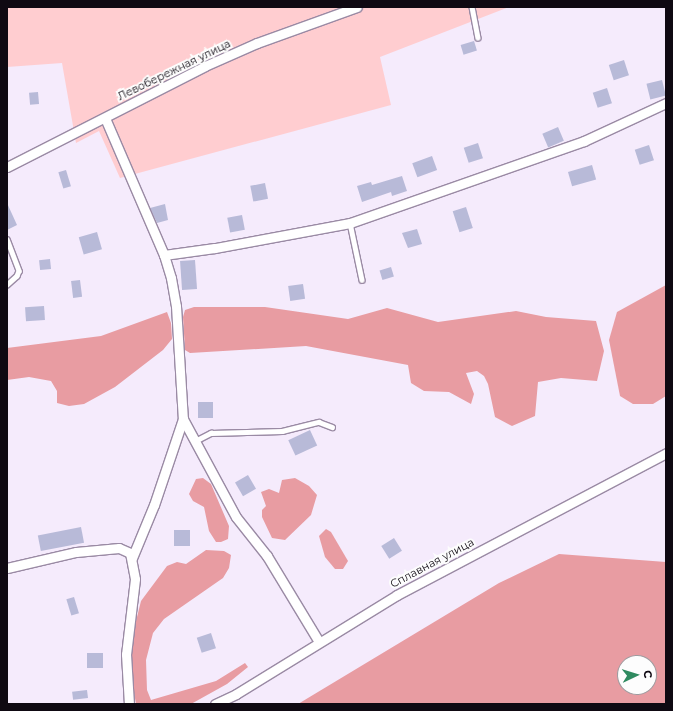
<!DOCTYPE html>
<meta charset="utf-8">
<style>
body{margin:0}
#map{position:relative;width:673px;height:711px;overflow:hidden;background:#f5ebfc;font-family:Montserrat,sans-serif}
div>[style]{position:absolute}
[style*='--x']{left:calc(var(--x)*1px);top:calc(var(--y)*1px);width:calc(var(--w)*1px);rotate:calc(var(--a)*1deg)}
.green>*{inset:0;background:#ffcdd0}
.forest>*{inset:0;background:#e89ca2}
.building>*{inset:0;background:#b8bad8;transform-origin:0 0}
.roads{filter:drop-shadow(1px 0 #9a8aa4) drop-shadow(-1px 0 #9a8aa4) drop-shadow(0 1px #9a8aa4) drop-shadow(0 -1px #9a8aa4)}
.lane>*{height:4.5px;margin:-2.25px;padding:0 2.25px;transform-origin:2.25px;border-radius:2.25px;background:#fff}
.street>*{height:9px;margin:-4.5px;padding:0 4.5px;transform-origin:4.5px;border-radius:4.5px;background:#fff}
span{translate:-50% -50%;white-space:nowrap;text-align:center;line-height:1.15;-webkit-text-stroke:4px #fdfdfd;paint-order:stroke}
.street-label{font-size:11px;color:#0f0912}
.frame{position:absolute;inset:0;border:8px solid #0f0912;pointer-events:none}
.north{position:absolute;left:617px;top:655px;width:40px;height:40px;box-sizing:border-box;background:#fdfdfd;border:1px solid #9e9b9f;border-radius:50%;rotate:86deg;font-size:11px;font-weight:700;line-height:16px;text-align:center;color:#0f0912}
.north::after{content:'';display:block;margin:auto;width:14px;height:18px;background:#2f8a60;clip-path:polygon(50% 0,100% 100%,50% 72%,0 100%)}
</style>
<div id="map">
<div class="green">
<i style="clip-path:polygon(7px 7px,509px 7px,380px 57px,391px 105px,120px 178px,99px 131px,76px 143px,62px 63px,7px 67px)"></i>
</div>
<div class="forest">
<i style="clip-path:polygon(666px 285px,666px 396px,653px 404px,633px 404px,620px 396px,609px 340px,617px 312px)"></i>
<i style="clip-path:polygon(194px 307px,265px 307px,348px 319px,387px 308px,438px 322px,516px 311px,546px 317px,596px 321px,604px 351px,597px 381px,561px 378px,538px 382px,535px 416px,512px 426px,495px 417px,488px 384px,484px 376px,477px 371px,466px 373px,474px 394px,471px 404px,449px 392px,424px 391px,411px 383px,408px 365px,306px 346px,190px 353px,185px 350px,183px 317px,185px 310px)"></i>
<i style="clip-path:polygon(167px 312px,171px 323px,172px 339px,163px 350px,115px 387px,84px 404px,69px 406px,57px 403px,57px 391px,51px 381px,29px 377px,7px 380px,7px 348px,101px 336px)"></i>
<i style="clip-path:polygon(203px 478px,211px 484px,229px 526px,228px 539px,221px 542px,216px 542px,209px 531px,204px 507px,193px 501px,189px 494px,196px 479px)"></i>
<i style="clip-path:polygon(295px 478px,309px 486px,317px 495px,311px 515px,285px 540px,272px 538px,262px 517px,262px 510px,266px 506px,261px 492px,269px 489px,279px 493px,282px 480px)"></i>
<i style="clip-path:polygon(326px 529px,331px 532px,348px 561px,343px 569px,335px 569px,325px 557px,319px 536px)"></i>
<i style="clip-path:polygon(206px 550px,224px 551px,231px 555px,229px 568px,223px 578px,164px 619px,153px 633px,146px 660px,147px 690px,151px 700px,216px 681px,245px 663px,248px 667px,227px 684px,191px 704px,136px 704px,132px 681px,131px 657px,135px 625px,141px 601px,167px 566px,177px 562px,186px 564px)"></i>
<i style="clip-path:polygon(evenodd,559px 554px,666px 562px,666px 704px,298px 704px,499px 583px,559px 554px,625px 663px,649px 663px,649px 687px,625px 687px,625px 663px)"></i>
</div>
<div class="building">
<i style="left:474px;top:41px;width:10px;height:14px;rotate:73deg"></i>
<i style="left:624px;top:60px;width:16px;height:16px;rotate:72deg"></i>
<i style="left:662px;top:80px;width:16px;height:16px;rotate:76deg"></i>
<i style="left:607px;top:88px;width:16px;height:15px;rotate:72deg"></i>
<i style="left:38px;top:92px;width:12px;height:9px;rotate:85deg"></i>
<i style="left:558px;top:127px;width:15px;height:17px;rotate:67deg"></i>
<i style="left:478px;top:143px;width:16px;height:15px;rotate:72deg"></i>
<i style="left:649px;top:145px;width:16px;height:15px;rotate:72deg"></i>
<i style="left:432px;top:156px;width:15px;height:21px;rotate:70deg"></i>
<i style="left:592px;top:165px;width:15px;height:25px;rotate:74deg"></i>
<i style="left:66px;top:170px;width:17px;height:8px;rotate:73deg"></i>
<i style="clip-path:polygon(402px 176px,407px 191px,392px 196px,391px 192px,362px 202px,357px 186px,371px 182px,372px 185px)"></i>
<i style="left:265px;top:183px;width:16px;height:15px;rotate:79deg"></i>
<i style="clip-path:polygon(7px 203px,17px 225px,7px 230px)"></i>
<i style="clip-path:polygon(165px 204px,168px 220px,157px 223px,150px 208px)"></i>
<i style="left:466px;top:207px;width:22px;height:14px;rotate:72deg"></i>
<i style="left:242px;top:215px;width:15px;height:15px;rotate:79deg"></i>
<i style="clip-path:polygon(417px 229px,422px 244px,408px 248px,402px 233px)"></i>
<i style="left:97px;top:232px;width:18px;height:19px;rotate:74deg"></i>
<i style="left:50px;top:259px;width:10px;height:11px;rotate:84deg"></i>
<i style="left:195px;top:260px;width:29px;height:15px;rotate:86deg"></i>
<i style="left:391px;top:267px;width:10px;height:12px;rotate:73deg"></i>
<i style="left:80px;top:280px;width:17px;height:9px;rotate:83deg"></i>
<i style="left:303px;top:284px;width:15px;height:15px;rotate:82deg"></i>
<i style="left:44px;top:306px;width:14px;height:19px;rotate:86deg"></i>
<i style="left:198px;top:402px;width:15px;height:16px"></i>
<i style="left:310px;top:430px;width:17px;height:24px;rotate:65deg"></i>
<i style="left:248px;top:475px;width:16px;height:15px;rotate:60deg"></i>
<i style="left:81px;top:527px;width:16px;height:44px;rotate:79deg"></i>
<i style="left:174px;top:530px;width:16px;height:16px"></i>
<i style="left:394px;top:538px;width:15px;height:15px;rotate:58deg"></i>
<i style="left:74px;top:597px;width:17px;height:8px;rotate:73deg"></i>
<i style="left:211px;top:633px;width:16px;height:15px;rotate:72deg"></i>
<i style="left:87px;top:653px;width:16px;height:15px"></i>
<i style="left:87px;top:690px;width:8px;height:15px;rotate:83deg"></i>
</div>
<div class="roads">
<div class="lane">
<i style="--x:472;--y:7;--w:31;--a:79"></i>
<i style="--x:350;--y:223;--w:58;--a:78.1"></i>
<i style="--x:7;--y:239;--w:34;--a:69"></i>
<i style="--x:19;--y:271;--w:5;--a:112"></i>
<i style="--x:17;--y:276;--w:13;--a:138"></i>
<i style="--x:195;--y:441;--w:18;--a:-27"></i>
<i style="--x:211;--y:433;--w:71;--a:-1.6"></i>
<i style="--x:282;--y:431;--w:38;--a:-14"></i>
<i style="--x:319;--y:422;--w:14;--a:21"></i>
</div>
<div class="street">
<i style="--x:105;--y:118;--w:149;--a:66.7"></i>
<i style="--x:164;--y:255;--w:24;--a:73"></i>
<i style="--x:171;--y:278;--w:28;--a:80"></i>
<i style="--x:176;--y:306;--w:113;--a:86.5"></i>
<i style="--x:183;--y:419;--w:111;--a:61.6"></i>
<i style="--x:236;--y:517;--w:50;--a:51.5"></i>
<i style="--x:267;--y:556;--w:100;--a:58.8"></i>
<i style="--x:7;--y:167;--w:222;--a:-27"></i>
<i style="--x:205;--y:66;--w:57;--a:-23.9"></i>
<i style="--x:257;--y:43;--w:106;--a:-19.8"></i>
<i style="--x:164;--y:255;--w:51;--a:-7.8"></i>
<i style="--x:215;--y:248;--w:137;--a:-10.5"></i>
<i style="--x:350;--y:223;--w:248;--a:-19.3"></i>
<i style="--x:584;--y:141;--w:90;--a:-24.9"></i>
<i style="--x:132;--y:558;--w:57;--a:-67.5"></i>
<i style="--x:154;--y:505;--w:91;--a:-71.4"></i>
<i style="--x:7;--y:568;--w:71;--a:-13.1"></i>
<i style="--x:76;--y:552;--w:43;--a:-5.3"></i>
<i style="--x:119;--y:548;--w:12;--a:24"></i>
<i style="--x:130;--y:553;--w:26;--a:79"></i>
<i style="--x:135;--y:579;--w:76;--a:96.8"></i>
<i style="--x:126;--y:654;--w:50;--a:86.6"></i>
<i style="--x:215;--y:704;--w:23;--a:-25"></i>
<i style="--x:236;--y:694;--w:189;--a:-31.6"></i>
<i style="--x:397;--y:595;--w:304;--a:-27.8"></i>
</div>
</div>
<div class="street-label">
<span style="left:174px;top:70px;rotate:-26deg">Левобережная улица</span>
<span style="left:432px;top:563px;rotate:-28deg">Сплавная улица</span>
</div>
<div class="frame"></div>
<div class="north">С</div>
</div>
